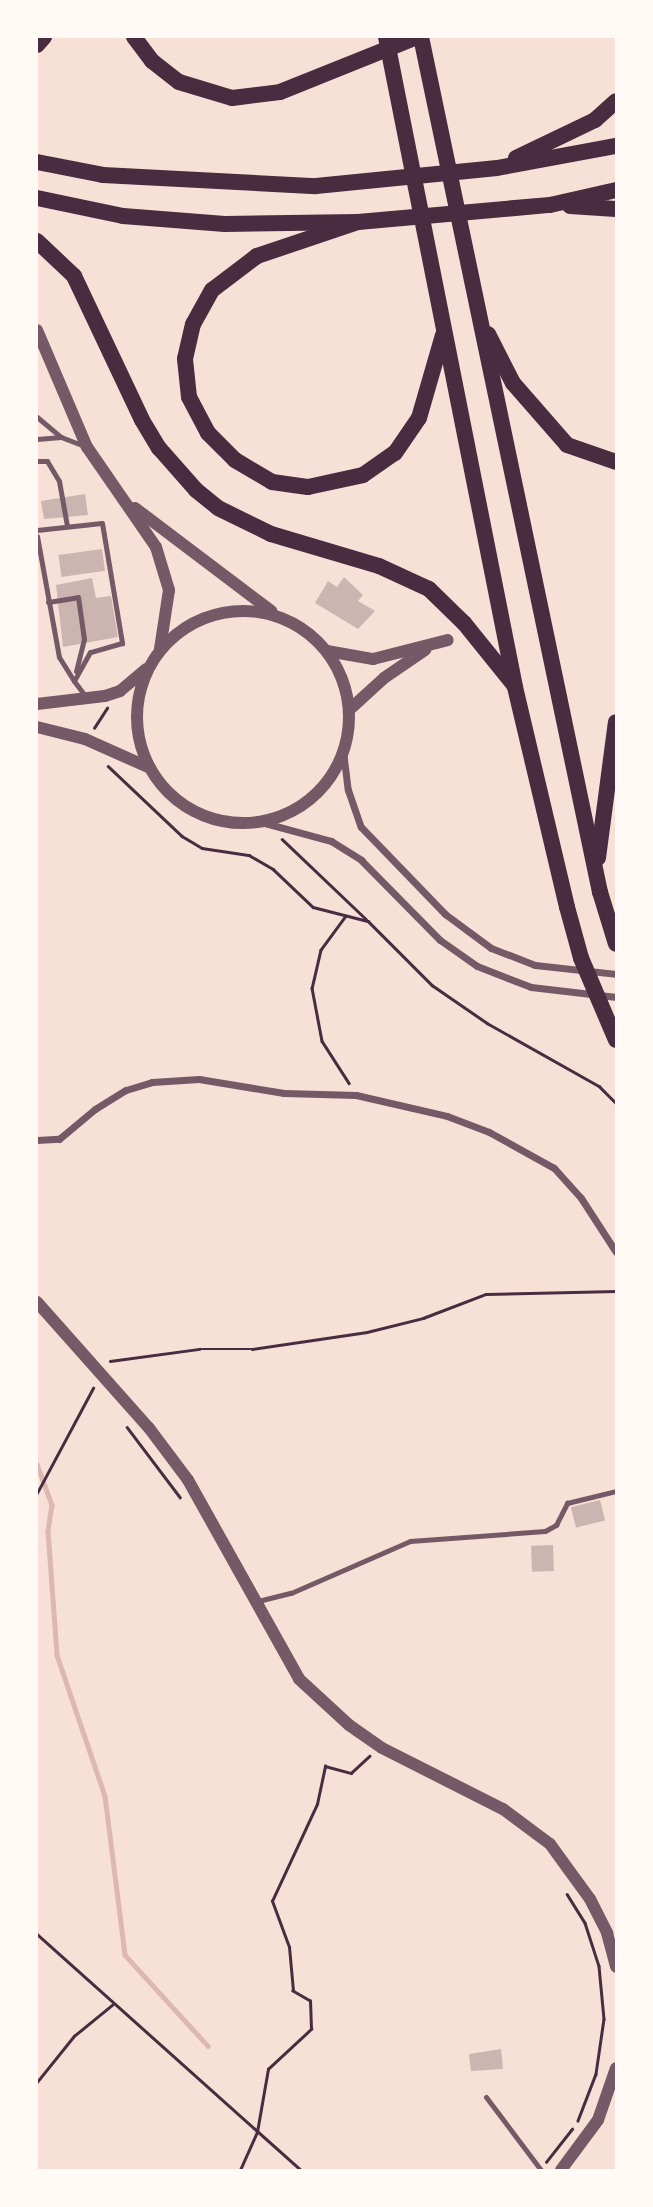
<!DOCTYPE html>
<style>
body{margin:0}
#map{position:relative;width:653px;height:2207px;overflow:hidden;background:#f7e1d7;font-family:"Exo 2",sans-serif}
div>[style]{position:absolute}
[style*='--x']{left:calc(var(--x)*1px);top:calc(var(--y)*1px);width:calc(var(--w)*1px);rotate:calc(var(--a)*1deg)}
.stream>*{height:4.5px;margin:-2.25px;padding:0 2.25px;transform-origin:2.25px;border-radius:2.25px;background:#dcb8b0}
.building>*{inset:0;background:#ccb4b1;transform-origin:0 0}
.path>*{height:2.5px;margin:-1.25px;padding:0 1.25px;transform-origin:1.25px;border-radius:1.25px;background:#4a2c40}
.service>*{height:5px;margin:-2.5px;padding:0 2.5px;transform-origin:2.5px;border-radius:2.5px;background:#755966}
.minor>*{height:7px;margin:-3.5px;padding:0 3.5px;transform-origin:3.5px;border-radius:3.5px;background:#755966}
.tertiary>*{height:12px;margin:-6px;padding:0 6px;transform-origin:6px;border-radius:6px;background:#755966}
.tertiary>.ring{margin:-6px;padding:0;box-sizing:content-box;background:none;border:12px solid #755966;border-radius:50%}
.trunk>*{height:16px;margin:-8px;padding:0 8px;transform-origin:8px;border-radius:8px;background:#4a2c40}
span{translate:-50% -50%;white-space:nowrap;text-align:center;line-height:1.15;-webkit-text-stroke:5px #fffaf5;paint-order:stroke}
.frame{position:absolute;inset:0;border:38px solid #fffaf5;pointer-events:none}
</style>
<div id="map">
<div class="stream">
<i style="--x:37;--y:1464;--w:44;--a:69.9"></i>
<i style="--x:52;--y:1505;--w:26;--a:99"></i>
<i style="--x:48;--y:1531;--w:124;--a:85.8"></i>
<i style="--x:57;--y:1655;--w:149;--a:71.2"></i>
<i style="--x:105;--y:1796;--w:160;--a:82.8"></i>
<i style="--x:125;--y:1955;--w:123;--a:47.6"></i>
</div>
<div class="building">
<i style="clip-path:polygon(85px 494px,88px 515px,44px 519px,41px 501px)"></i>
<i style="left:102px;top:549px;width:22px;height:44px;rotate:82deg"></i>
<i style="clip-path:polygon(344px 577px,363px 595px,358px 601px,375px 611px,358px 629px,315px 603px,328px 581px,337px 587px)"></i>
<i style="clip-path:polygon(92px 578px,96px 598px,111px 596px,118px 637px,63px 647px,56px 585px)"></i>
<i style="left:600px;top:1500px;width:21px;height:30px;rotate:76deg"></i>
<i style="left:553px;top:1545px;width:26px;height:22px;rotate:88deg"></i>
<i style="clip-path:polygon(501px 2049px,503px 2069px,471px 2071px,469px 2054px)"></i>
</div>
<div class="path">
<i style="--x:94;--y:728;--w:24;--a:-57"></i>
<i style="--x:108;--y:766;--w:102;--a:43.4"></i>
<i style="--x:182;--y:836;--w:23;--a:31"></i>
<i style="--x:202;--y:848;--w:48;--a:8.5"></i>
<i style="--x:249;--y:855;--w:28;--a:30"></i>
<i style="--x:273;--y:869;--w:55;--a:43.5"></i>
<i style="--x:313;--y:907;--w:57;--a:14.3"></i>
<i style="--x:368;--y:921;--w:91;--a:45"></i>
<i style="--x:432;--y:985;--w:67;--a:34.6"></i>
<i style="--x:487;--y:1023;--w:129;--a:29.4"></i>
<i style="--x:599;--y:1086;--w:24;--a:45"></i>
<i style="--x:282;--y:839;--w:116;--a:43.6"></i>
<i style="--x:346;--y:916;--w:42;--a:126.3"></i>
<i style="--x:321;--y:950;--w:39;--a:103"></i>
<i style="--x:312;--y:988;--w:54;--a:79.3"></i>
<i style="--x:322;--y:1041;--w:50;--a:57.3"></i>
<i style="--x:110;--y:1361;--w:90;--a:-7.7"></i>
<i style="--x:199;--y:1349;--w:53;--a:0"></i>
<i style="--x:252;--y:1349;--w:116;--a:-8.4"></i>
<i style="--x:367;--y:1332;--w:58;--a:-14"></i>
<i style="--x:423;--y:1318;--w:67;--a:-20.9"></i>
<i style="--x:486;--y:1294;--w:130;--a:-1.3"></i>
<i style="--x:127;--y:1427;--w:88;--a:52.9"></i>
<i style="--x:37;--y:1493;--w:119;--a:-61.9"></i>
<i style="--x:567;--y:1894;--w:34;--a:58"></i>
<i style="--x:585;--y:1923;--w:45;--a:72"></i>
<i style="--x:599;--y:1966;--w:53;--a:84.6"></i>
<i style="--x:604;--y:2019;--w:56;--a:98.3"></i>
<i style="--x:596;--y:2074;--w:50;--a:111"></i>
<i style="--x:37;--y:1934;--w:354;--a:41.8"></i>
<i style="--x:37;--y:2082;--w:59;--a:-51.2"></i>
<i style="--x:74;--y:2036;--w:49;--a:-39.2"></i>
<i style="--x:546;--y:2162;--w:42;--a:-51.8"></i>
<i style="--x:240;--y:2170;--w:42;--a:-65.9"></i>
<i style="--x:257;--y:2132;--w:64;--a:-80.1"></i>
<i style="--x:268;--y:2069;--w:59;--a:-42.9"></i>
<i style="--x:311;--y:2029;--w:28;--a:-92"></i>
<i style="--x:310;--y:2001;--w:20;--a:-150"></i>
<i style="--x:293;--y:1991;--w:44;--a:-95.2"></i>
<i style="--x:289;--y:1947;--w:49;--a:-110.3"></i>
<i style="--x:272;--y:1901;--w:107;--a:-65.1"></i>
<i style="--x:317;--y:1804;--w:39;--a:-78"></i>
<i style="--x:325;--y:1766;--w:27;--a:15"></i>
<i style="--x:351;--y:1773;--w:25;--a:-43"></i>
</div>
<div class="service">
<i style="--x:37;--y:417;--w:31;--a:40"></i>
<i style="--x:61;--y:437;--w:25;--a:21"></i>
<i style="--x:37;--y:439;--w:24;--a:-5"></i>
<i style="--x:37;--y:461;--w:10;--a:0"></i>
<i style="--x:47;--y:461;--w:23;--a:59"></i>
<i style="--x:59;--y:481;--w:46;--a:79.9"></i>
<i style="--x:37;--y:530;--w:65;--a:-6.1"></i>
<i style="--x:102;--y:523;--w:122;--a:80.5"></i>
<i style="--x:122;--y:643;--w:33;--a:164"></i>
<i style="--x:90;--y:652;--w:33;--a:119"></i>
<i style="--x:74;--y:681;--w:20;--a:53"></i>
<i style="--x:37;--y:536;--w:123;--a:79.7"></i>
<i style="--x:59;--y:657;--w:28;--a:58"></i>
<i style="--x:48;--y:602;--w:30;--a:-9"></i>
<i style="--x:78;--y:597;--w:42;--a:81.9"></i>
<i style="--x:84;--y:639;--w:33;--a:104"></i>
<i style="--x:258;--y:1601;--w:34;--a:-14"></i>
<i style="--x:291;--y:1593;--w:130;--a:-23.6"></i>
<i style="--x:410;--y:1541;--w:135;--a:-4.2"></i>
<i style="--x:545;--y:1531;--w:13;--a:-29"></i>
<i style="--x:556;--y:1525;--w:25;--a:-63"></i>
<i style="--x:567;--y:1503;--w:50;--a:-13.8"></i>
<i style="--x:486;--y:2097;--w:91;--a:53"></i>
</div>
<div class="minor">
<i style="--x:343;--y:751;--w:39;--a:83"></i>
<i style="--x:348;--y:790;--w:39;--a:71"></i>
<i style="--x:361;--y:827;--w:121;--a:46"></i>
<i style="--x:445;--y:914;--w:57;--a:36.5"></i>
<i style="--x:491;--y:948;--w:47;--a:21.1"></i>
<i style="--x:535;--y:965;--w:81;--a:6.3"></i>
<i style="--x:261;--y:822;--w:73;--a:15.2"></i>
<i style="--x:331;--y:841;--w:36;--a:32"></i>
<i style="--x:361;--y:860;--w:112;--a:45.4"></i>
<i style="--x:440;--y:940;--w:45;--a:35.1"></i>
<i style="--x:477;--y:966;--w:58;--a:21.3"></i>
<i style="--x:531;--y:987;--w:86;--a:6.7"></i>
<i style="--x:37;--y:1140;--w:22;--a:-3"></i>
<i style="--x:59;--y:1139;--w:47;--a:-39.8"></i>
<i style="--x:95;--y:1109;--w:36;--a:-32"></i>
<i style="--x:126;--y:1090;--w:27;--a:-17"></i>
<i style="--x:152;--y:1082;--w:47;--a:-3.7"></i>
<i style="--x:199;--y:1079;--w:86;--a:9.4"></i>
<i style="--x:284;--y:1093;--w:72;--a:1.6"></i>
<i style="--x:356;--y:1095;--w:93;--a:13"></i>
<i style="--x:447;--y:1116;--w:45;--a:20.9"></i>
<i style="--x:489;--y:1132;--w:74;--a:29"></i>
<i style="--x:554;--y:1168;--w:40;--a:48"></i>
<i style="--x:581;--y:1198;--w:64;--a:57.1"></i>
</div>
<div class="tertiary">
<i style="--x:37;--y:330;--w:127;--a:66.9"></i>
<i style="--x:87;--y:447;--w:121;--a:55.4"></i>
<i style="--x:156;--y:547;--w:45;--a:73.2"></i>
<i style="--x:169;--y:590;--w:60;--a:98.7"></i>
<i style="--x:135;--y:508;--w:171;--a:37.1"></i>
<i class="ring" style="left:137px;top:611px;width:200px;height:200px"></i>
<i style="--x:327;--y:651;--w:47;--a:9.9"></i>
<i style="--x:373;--y:659;--w:77;--a:-14.2"></i>
<i style="--x:37;--y:704;--w:68;--a:-6.7"></i>
<i style="--x:105;--y:696;--w:16;--a:-18"></i>
<i style="--x:120;--y:691;--w:34;--a:-40"></i>
<i style="--x:349;--y:710;--w:47;--a:-42.4"></i>
<i style="--x:384;--y:678;--w:50;--a:-34.3"></i>
<i style="--x:37;--y:727;--w:49;--a:14"></i>
<i style="--x:85;--y:739;--w:71;--a:24"></i>
<i style="--x:37;--y:1302;--w:169;--a:48.4"></i>
<i style="--x:149;--y:1428;--w:65;--a:53.1"></i>
<i style="--x:188;--y:1480;--w:228;--a:60.8"></i>
<i style="--x:299;--y:1679;--w:68;--a:42.6"></i>
<i style="--x:349;--y:1725;--w:40;--a:34.9"></i>
<i style="--x:382;--y:1748;--w:136;--a:26.8"></i>
<i style="--x:503;--y:1809;--w:59;--a:36.7"></i>
<i style="--x:550;--y:1844;--w:68;--a:54"></i>
<i style="--x:590;--y:1899;--w:38;--a:63"></i>
<i style="--x:607;--y:1933;--w:35;--a:75"></i>
<i style="--x:561;--y:2170;--w:62;--a:-53.5"></i>
<i style="--x:598;--y:2120;--w:55;--a:-70.9"></i>
</div>
<div class="trunk">
<i style="--x:134;--y:37;--w:30;--a:53"></i>
<i style="--x:152;--y:61;--w:34;--a:38"></i>
<i style="--x:179;--y:82;--w:55;--a:16.8"></i>
<i style="--x:232;--y:98;--w:48;--a:-7.1"></i>
<i style="--x:280;--y:92;--w:148;--a:-21.9"></i>
<i style="--x:386;--y:37;--w:663;--a:78.77"></i>
<i style="--x:515;--y:687;--w:226;--a:76.7"></i>
<i style="--x:567;--y:907;--w:53;--a:74.6"></i>
<i style="--x:581;--y:958;--w:89;--a:66.9"></i>
<i style="--x:421;--y:37;--w:874;--a:78.18"></i>
<i style="--x:600;--y:892;--w:54;--a:72.9"></i>
<i style="--x:37;--y:45;--w:11;--a:-49"></i>
<i style="--x:516;--y:158;--w:88;--a:-25.7"></i>
<i style="--x:595;--y:120;--w:28;--a:-42"></i>
<i style="--x:37;--y:162;--w:67;--a:11.1"></i>
<i style="--x:103;--y:175;--w:213;--a:3"></i>
<i style="--x:316;--y:186;--w:182;--a:-5.7"></i>
<i style="--x:497;--y:168;--w:121;--a:-10.5"></i>
<i style="--x:37;--y:198;--w:88;--a:11.8"></i>
<i style="--x:123;--y:216;--w:102;--a:4.5"></i>
<i style="--x:225;--y:224;--w:133;--a:-0.9"></i>
<i style="--x:358;--y:222;--w:193;--a:-5.1"></i>
<i style="--x:550;--y:205;--w:68;--a:-12.8"></i>
<i style="--x:570;--y:206;--w:46;--a:3.7"></i>
<i style="--x:358;--y:222;--w:107;--a:161.4"></i>
<i style="--x:257;--y:256;--w:56;--a:142.9"></i>
<i style="--x:212;--y:290;--w:39;--a:119"></i>
<i style="--x:193;--y:324;--w:36;--a:103"></i>
<i style="--x:185;--y:359;--w:38;--a:84"></i>
<i style="--x:189;--y:397;--w:41;--a:62.2"></i>
<i style="--x:208;--y:433;--w:38;--a:45"></i>
<i style="--x:235;--y:460;--w:43;--a:30.7"></i>
<i style="--x:272;--y:482;--w:36;--a:8"></i>
<i style="--x:308;--y:487;--w:56;--a:-12.3"></i>
<i style="--x:363;--y:475;--w:39;--a:-35"></i>
<i style="--x:395;--y:453;--w:42;--a:-55.6"></i>
<i style="--x:419;--y:418;--w:86;--a:-73.9"></i>
<i style="--x:37;--y:241;--w:51;--a:43.4"></i>
<i style="--x:74;--y:276;--w:159;--a:64.7"></i>
<i style="--x:142;--y:420;--w:33;--a:59"></i>
<i style="--x:159;--y:448;--w:56;--a:48.6"></i>
<i style="--x:196;--y:490;--w:28;--a:39"></i>
<i style="--x:218;--y:508;--w:59;--a:26.1"></i>
<i style="--x:271;--y:534;--w:113;--a:16.5"></i>
<i style="--x:379;--y:566;--w:55;--a:24.7"></i>
<i style="--x:429;--y:589;--w:49;--a:44.2"></i>
<i style="--x:464;--y:623;--w:80;--a:51.1"></i>
<i style="--x:488;--y:334;--w:55;--a:63"></i>
<i style="--x:513;--y:383;--w:82;--a:48.9"></i>
<i style="--x:567;--y:445;--w:52;--a:19.1"></i>
<i style="--x:598;--y:858;--w:137;--a:-82.5"></i>
</div>
<div class="frame"></div>
</div>
